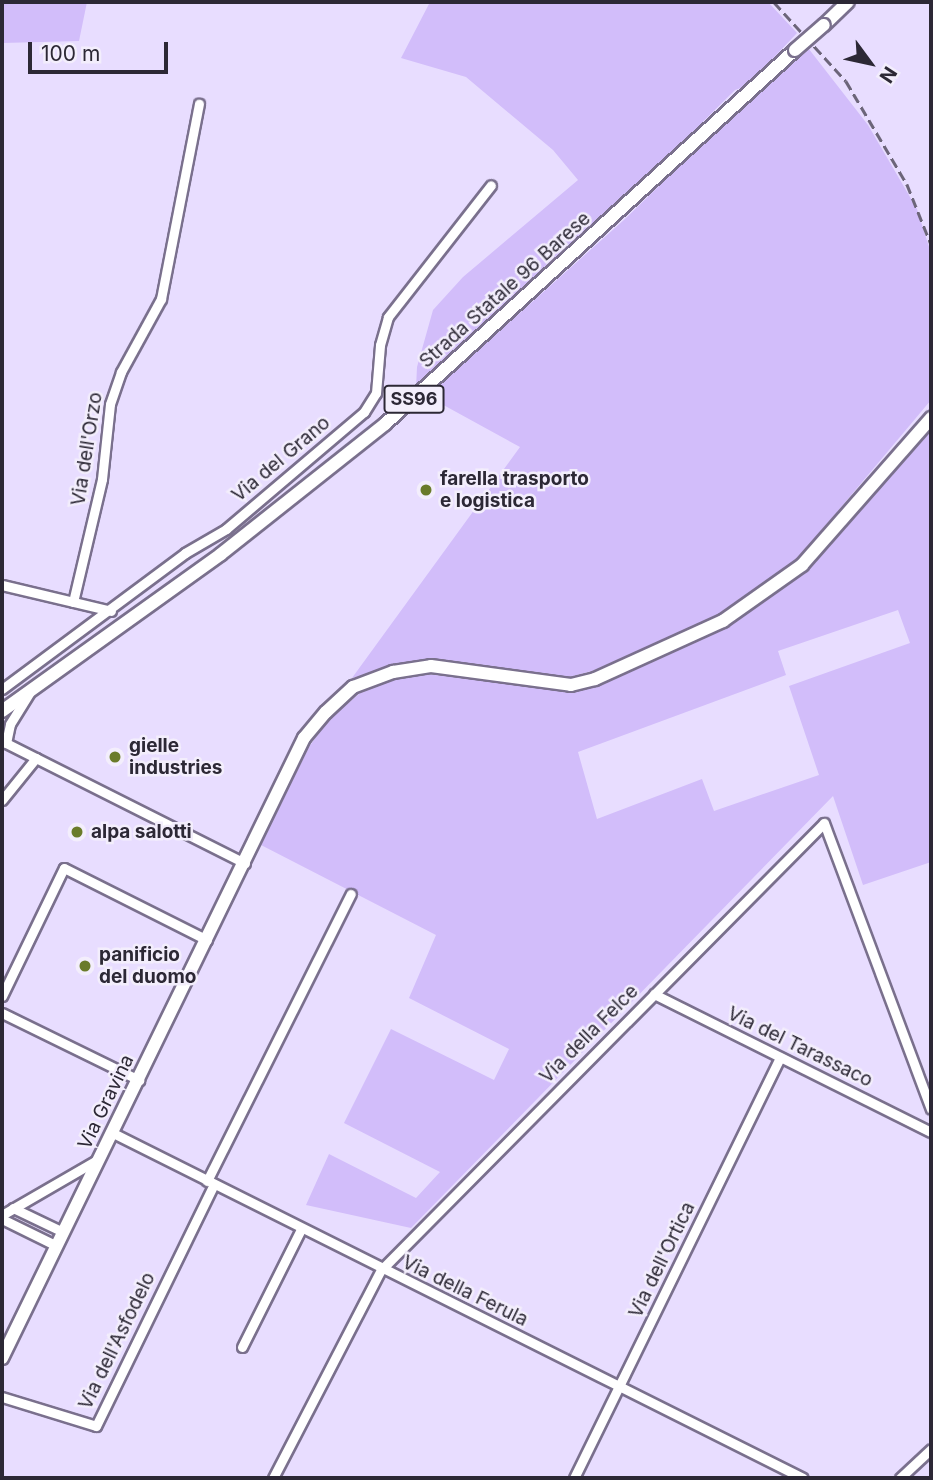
<!DOCTYPE html>
<style>
body{margin:0}
#map{position:relative;width:933px;height:1480px;overflow:hidden;background:#e8ddff;font-family:Inter,sans-serif}
div>[style]{position:absolute}
[style*='--x']{left:calc(var(--x)*1px);top:calc(var(--y)*1px);width:calc(var(--w)*1px);rotate:calc(var(--a)*1deg)}
.green>*{inset:0;background:#d2bdfa}
.roads{filter:drop-shadow(2px 0 #7a708d) drop-shadow(-2px 0 #7a708d) drop-shadow(0 2px #7a708d) drop-shadow(0 -2px #7a708d)}
.minor>*{height:9px;margin:-4.5px;padding:0 4.5px;transform-origin:4.5px;border-radius:4.5px;background:#fff}
.major>*{height:12px;margin:-6px;padding:0 6px;transform-origin:6px;border-radius:6px;background:#fff}
.rail>*{height:2.5px;margin-top:-1.25px;transform-origin:0;background:repeating-linear-gradient(90deg,#6c6579 0 10px,transparent 0 15px)}
.bridges{filter:drop-shadow(2px 0 #7a708d) drop-shadow(-2px 0 #7a708d) drop-shadow(0 2px #7a708d) drop-shadow(0 -2px #7a708d)}
.major-bridge>*{height:12px;margin:-6px;padding:0 6px;transform-origin:6px;border-radius:6px;background:#fff}
.dots>*{width:19px;height:19px;translate:-50% -50%;box-sizing:border-box;border:4px solid #f3eefc;border-radius:50%}
span{translate:-50% -50%;white-space:nowrap;text-align:center;line-height:1.15;-webkit-text-stroke:5px #f3eefc;paint-order:stroke}
.shield-label span{padding:2px 5px;background:#f3eefc;border:2px solid;border-radius:5px;-webkit-text-stroke-width:0}
.shield-label{font-size:18px;color:#2c2835;font-weight:700}
.street-label{font-size:19px;color:#2c2835}
.poi-label{font-size:19px;color:#2c2835;font-weight:700}
.left{translate:0 -50%;text-align:left}
.frame{position:absolute;inset:0;border:4px solid #2c2835;pointer-events:none}
.north{position:absolute;left:835px;top:28px;width:70px;height:70px;-webkit-text-stroke:5px #f3eefc;paint-order:stroke;rotate:123deg;font-size:19px;font-weight:700;line-height:28px;text-align:center;color:#2c2835}
.north::after{content:'';display:block;margin:auto;width:24px;height:32px;background:#2c2835;clip-path:polygon(50% 0,100% 100%,50% 72%,0 100%)}
.scale{position:absolute;left:28px;top:42px;width:140px;height:32px;box-sizing:border-box;border:4px solid #2c2835;border-top:0;padding-left:9px;font-size:21px;line-height:24px;white-space:nowrap;color:#2c2835;-webkit-text-stroke:5px #f3eefc;paint-order:stroke}
</style>
<div id="map">
<div class="green">
<i style="clip-path:polygon(2px 2px,87px 2px,79px 41px,2px 43px)"></i>
<i style="clip-path:polygon(430px 2px,768px 2px,797px 33px,747px 86px,735px 90px,615px 209px,416px 388px,417px 367px,433px 310px,463px 277px,578px 180px,553px 150px,466px 77px,401px 58px)"></i>
<i style="clip-path:polygon(805px 44px,868px 125px,917px 209px,931px 253px,931px 400px,789px 569px,711px 620px,610px 666px,562px 679px,429px 659px,352px 678px,520px 447px,427px 396px,625px 219px)"></i>
<i style="clip-path:polygon(evenodd,931px 428px,931px 862px,863px 885px,833px 796px,411px 1228px,306px 1205px,329px 1154px,416px 1198px,440px 1172px,344px 1123px,391px 1029px,494px 1080px,509px 1049px,409px 998px,436px 935px,261px 845px,309px 747px,326px 722px,366px 688px,416px 673px,577px 690px,716px 630px,755px 608px,805px 569px,931px 428px,898px 610px,910px 643px,789px 686px,819px 775px,714px 811px,702px 779px,597px 819px,578px 752px,786px 675px,778px 651px,898px 610px)"></i>
</div>
<div class="roads">
<div class="minor">
<i style="--x:2;--y:585;--w:112;--a:13.4"></i>
<i style="--x:73;--y:602;--w:126;--a:-76.7"></i>
<i style="--x:102;--y:479;--w:75;--a:-83.9"></i>
<i style="--x:110;--y:404;--w:34;--a:-71"></i>
<i style="--x:121;--y:372;--w:83;--a:-61.3"></i>
<i style="--x:161;--y:299;--w:199;--a:-79"></i>
<i style="--x:2;--y:689;--w:228;--a:-36.6"></i>
<i style="--x:185;--y:553;--w:48;--a:-30.3"></i>
<i style="--x:226;--y:529;--w:181;--a:-40.3"></i>
<i style="--x:364;--y:412;--w:22;--a:-58"></i>
<i style="--x:376;--y:393;--w:48;--a:-85.2"></i>
<i style="--x:380;--y:345;--w:29;--a:-74"></i>
<i style="--x:388;--y:317;--w:167;--a:-52"></i>
<i style="--x:2;--y:741;--w:272;--a:26.7"></i>
<i style="--x:6;--y:743;--w:19;--a:-78"></i>
<i style="--x:10;--y:724;--w:36;--a:-58"></i>
<i style="--x:2;--y:800;--w:54;--a:-51"></i>
<i style="--x:654;--y:994;--w:309;--a:26.5"></i>
<i style="--x:2;--y:996;--w:142;--a:-64.2"></i>
<i style="--x:64;--y:868;--w:160;--a:26.7"></i>
<i style="--x:2;--y:1013;--w:153;--a:26.1"></i>
<i style="--x:113;--y:1133;--w:771;--a:26.57"></i>
<i style="--x:207;--y:1181;--w:321;--a:-63.4"></i>
<i style="--x:13;--y:1208;--w:55;--a:25.6"></i>
<i style="--x:2;--y:1215;--w:110;--a:-30.1"></i>
<i style="--x:2;--y:1219;--w:61;--a:26.1"></i>
<i style="--x:242;--y:1347;--w:132;--a:-63.4"></i>
<i style="--x:2;--y:1397;--w:98;--a:17.1"></i>
<i style="--x:96;--y:1426;--w:269;--a:-64"></i>
<i style="--x:273;--y:1478;--w:234;--a:-62.6"></i>
<i style="--x:381;--y:1270;--w:629;--a:-45.26"></i>
<i style="--x:824;--y:823;--w:305;--a:69.5"></i>
<i style="--x:574;--y:1478;--w:468;--a:-63.9"></i>
<i style="--x:900;--y:1478;--w:42;--a:-43.1"></i>
</div>
<div class="major">
<i style="--x:824;--y:25;--w:33;--a:-44"></i>
<i style="--x:2;--y:711;--w:269;--a:-35.6"></i>
<i style="--x:221;--y:554;--w:209;--a:-38.4"></i>
<i style="--x:385;--y:424;--w:555;--a:-42.37"></i>
<i style="--x:2;--y:1358;--w:690;--a:-64.03"></i>
<i style="--x:304;--y:738;--w:34;--a:-50"></i>
<i style="--x:326;--y:712;--w:37;--a:-43"></i>
<i style="--x:353;--y:687;--w:43;--a:-20.6"></i>
<i style="--x:393;--y:672;--w:38;--a:-9"></i>
<i style="--x:431;--y:666;--w:141;--a:7.7"></i>
<i style="--x:571;--y:685;--w:25;--a:-14"></i>
<i style="--x:595;--y:679;--w:141;--a:-24.4"></i>
<i style="--x:723;--y:621;--w:97;--a:-35.3"></i>
<i style="--x:802;--y:565;--w:196;--a:-48.7"></i>
</div>
</div>
<div class="rail">
<i style="--x:774;--y:2;--w:107;--a:47.7"></i>
<i style="--x:846;--y:81;--w:120;--a:59.4"></i>
<i style="--x:907;--y:184;--w:65;--a:68.2"></i>
</div>
<div class="bridges">
<div class="major-bridge">
<i style="--x:795;--y:50;--w:38;--a:-41"></i>
</div>
</div>
<div class="dots">
<i style="left:426px;top:490px;background:#6a7b2a"></i>
<i style="left:115px;top:757px;background:#6a7b2a"></i>
<i style="left:77px;top:832px;background:#6a7b2a"></i>
<i style="left:85px;top:966px;background:#6a7b2a"></i>
</div>
<div class="shield-label">
<span style="left:414px;top:399px">SS96</span>
</div>
<div class="street-label">
<span style="left:505px;top:290px;rotate:-42deg">Strada Statale 96 Barese</span>
<span style="left:87px;top:449px;rotate:-81deg">Via dell'Orzo</span>
<span style="left:281px;top:459px;rotate:-40deg">Via del Grano</span>
<span style="left:589px;top:1034px;rotate:-45deg">Via della Felce</span>
<span style="left:800px;top:1047px;rotate:26deg">Via del Tarassaco</span>
<span style="left:106px;top:1102px;rotate:-64deg">Via Gravina</span>
<span style="left:662px;top:1260px;rotate:-64deg">Via dell'Ortica</span>
<span style="left:465px;top:1291px;rotate:26deg">Via della Ferula</span>
<span style="left:117px;top:1341px;rotate:-64deg">Via dell'Asfodelo</span>
</div>
<div class="poi-label">
<span class="left" style="left:440px;top:490px">farella trasporto<br>e logistica</span>
<span class="left" style="left:129px;top:757px">gielle<br>industries</span>
<span class="left" style="left:91px;top:832px">alpa salotti</span>
<span class="left" style="left:99px;top:966px">panificio<br>del duomo</span>
</div>
<div class="frame"></div>
<div class="north">N</div>
<div class="scale">100 m</div>
</div>
